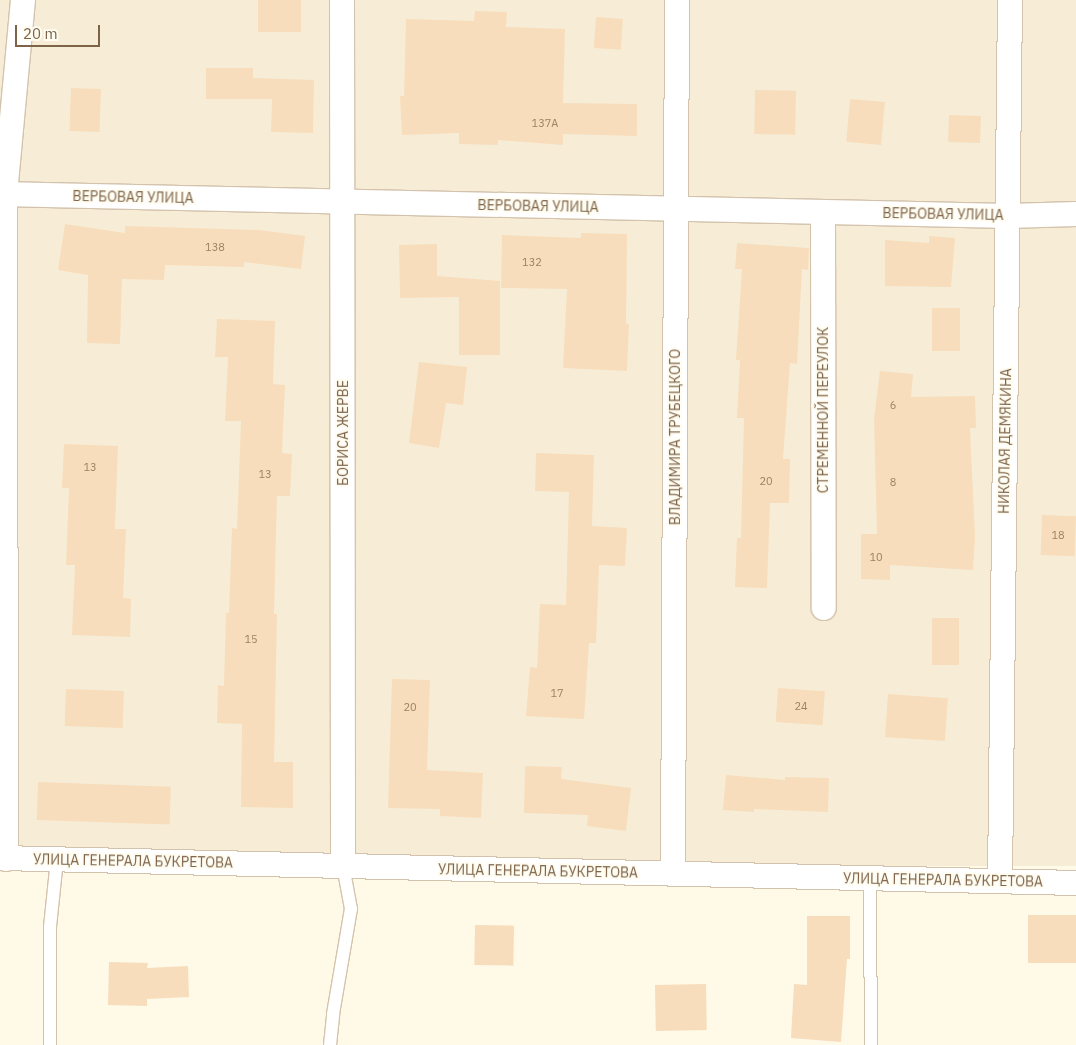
<!DOCTYPE html>
<meta charset="utf-8">
<style>
body{margin:0}
#map{position:relative;width:1076px;height:1045px;overflow:hidden;background:#fff9e8;font-family:"IBM Plex Sans",sans-serif}
div>[style]{position:absolute}
[style*='--x']{left:calc(var(--x)*1px);top:calc(var(--y)*1px);width:calc(var(--w)*1px);rotate:calc(var(--a)*1deg)}
.residential>*{inset:0;background:#f7edd6;transform-origin:0 0}
.building>*{inset:0;background:#f7ddbc;transform-origin:0 0}
.roads{filter:drop-shadow(1px 0 #d3c3ac) drop-shadow(-1px 0 #d3c3ac) drop-shadow(0 1px #d3c3ac) drop-shadow(0 -1px #d3c3ac)}
.service>*{height:12px;margin:-6px;padding:0 6px;transform-origin:6px;border-radius:6px;background:#fff}
.minor>*{height:24px;margin:-12px;padding:0 12px;transform-origin:12px;border-radius:12px;background:#fff}
span{translate:-50% -50%;white-space:nowrap;text-align:center;line-height:1.15;-webkit-text-stroke:4px #fffcf1;paint-order:stroke}
.number-label{font-size:11px;color:#9c8265}
.number-label span{-webkit-text-stroke-width:0}
.street-label{font-size:14px;color:#7d6348}
.scale{position:absolute;left:15px;top:25px;width:85px;height:22px;box-sizing:border-box;border:2px solid #7d6348;border-top:0;padding-left:6px;font-size:15px;line-height:18px;white-space:nowrap;color:#7d6348;-webkit-text-stroke:4px #fffcf1;paint-order:stroke}
</style>
<div id="map">
<div class="residential">
<i style="left:0;top:0;width:1076px;height:866px"></i>
</div>
<div class="building">
<i style="left:258px;top:0;width:43px;height:32px"></i>
<i style="clip-path:polygon(475px 11px,507px 12px,506px 27px,565px 29px,563px 103px,637px 104px,637px 136px,563px 134px,563px 145px,498px 140px,498px 145px,459px 144px,459px 133px,402px 135px,400px 96px,404px 96px,406px 19px,474px 21px)"></i>
<i style="left:596px;top:17px;width:27px;height:31px;rotate:4deg"></i>
<i style="clip-path:polygon(206px 68px,253px 68px,253px 78px,314px 80px,313px 133px,271px 132px,272px 99px,206px 99px)"></i>
<i style="left:71px;top:88px;width:30px;height:43px;rotate:2deg"></i>
<i style="left:755px;top:90px;width:41px;height:44px;rotate:1deg"></i>
<i style="left:850px;top:99px;width:35px;height:43px;rotate:5deg"></i>
<i style="left:949px;top:115px;width:32px;height:27px;rotate:2deg"></i>
<i style="clip-path:polygon(65px 224px,125px 233px,125px 226px,259px 230px,305px 236px,301px 269px,244px 262px,244px 267px,165px 265px,164px 280px,122px 279px,120px 344px,87px 343px,88px 275px,58px 270px)"></i>
<i style="clip-path:polygon(581px 233px,627px 234px,626px 324px,629px 324px,627px 371px,563px 368px,567px 289px,501px 288px,502px 235px,581px 238px)"></i>
<i style="clip-path:polygon(929px 236px,955px 238px,951px 287px,885px 286px,885px 240px,929px 243px)"></i>
<i style="clip-path:polygon(737px 243px,809px 248px,808px 270px,802px 269px,797px 364px,790px 363px,783px 459px,790px 459px,789px 503px,770px 503px,767px 588px,735px 587px,737px 538px,741px 538px,744px 418px,737px 418px,740px 360px,736px 360px,742px 269px,735px 269px)"></i>
<i style="clip-path:polygon(437px 244px,437px 276px,500px 281px,500px 355px,459px 355px,459px 297px,400px 298px,399px 245px)"></i>
<i style="left:960px;top:308px;width:43px;height:28px;rotate:90deg"></i>
<i style="clip-path:polygon(217px 319px,275px 321px,273px 384px,285px 385px,282px 453px,292px 454px,290px 496px,277px 496px,274px 614px,277px 614px,274px 762px,293px 762px,293px 808px,241px 807px,242px 724px,217px 723px,218px 685px,224px 686px,226px 613px,229px 613px,232px 528px,237px 529px,241px 421px,225px 421px,228px 357px,215px 357px)"></i>
<i style="clip-path:polygon(419px 362px,467px 367px,463px 405px,446px 403px,439px 448px,409px 443px)"></i>
<i style="clip-path:polygon(880px 371px,913px 374px,911px 397px,975px 396px,976px 428px,970px 428px,975px 537px,973px 570px,890px 565px,890px 580px,861px 579px,861px 534px,877px 534px,874px 419px)"></i>
<i style="clip-path:polygon(64px 444px,118px 446px,115px 529px,126px 529px,123px 598px,131px 599px,130px 637px,72px 635px,75px 565px,66px 565px,69px 488px,62px 488px)"></i>
<i style="clip-path:polygon(536px 453px,594px 455px,592px 526px,627px 528px,625px 566px,599px 565px,596px 643px,589px 643px,584px 719px,526px 716px,530px 667px,537px 668px,540px 604px,566px 605px,569px 492px,535px 491px)"></i>
<i style="left:1042px;top:515px;width:34px;height:40px;rotate:2deg"></i>
<i style="left:932px;top:618px;width:27px;height:47px"></i>
<i style="clip-path:polygon(392px 679px,430px 680px,427px 770px,483px 773px,481px 818px,440px 816px,440px 809px,388px 808px)"></i>
<i style="left:778px;top:688px;width:47px;height:34px;rotate:4deg"></i>
<i style="left:66px;top:689px;width:58px;height:37px;rotate:2deg"></i>
<i style="left:888px;top:694px;width:60px;height:43px;rotate:4deg"></i>
<i style="clip-path:polygon(525px 766px,562px 767px,561px 779px,631px 788px,626px 831px,587px 826px,588px 815px,524px 813px)"></i>
<i style="clip-path:polygon(726px 775px,785px 780px,785px 777px,829px 778px,828px 812px,754px 809px,754px 812px,723px 810px)"></i>
<i style="left:38px;top:782px;width:133px;height:38px;rotate:2deg"></i>
<i style="left:1028px;top:915px;width:48px;height:48px"></i>
<i style="clip-path:polygon(807px 916px,850px 916px,850px 959px,847px 959px,841px 1042px,791px 1038px,794px 984px,807px 985px)"></i>
<i style="left:475px;top:925px;width:39px;height:40px;rotate:1deg"></i>
<i style="clip-path:polygon(109px 962px,148px 963px,147px 968px,188px 966px,189px 997px,147px 999px,147px 1006px,108px 1005px)"></i>
<i style="left:706px;top:984px;width:46px;height:51px;rotate:89deg"></i>
</div>
<div class="roads">
<div class="service">
<i style="--x:870;--y:878;--w:167;--a:89.7"></i>
<i style="--x:50;--y:1045;--w:118;--a:-90"></i>
<i style="--x:50;--y:927;--w:68;--a:-84.1"></i>
<i style="--x:330;--y:1045;--w:31;--a:-84"></i>
<i style="--x:333;--y:1014;--w:107;--a:-80.3"></i>
<i style="--x:351;--y:909;--w:44;--a:-100.5"></i>
</div>
<div class="minor">
<i style="--x:342;--y:0;--w:866;--a:89.93"></i>
<i style="--x:0;--y:194;--w:1008;--a:1.25"></i>
<i style="--x:1008;--y:216;--w:68;--a:-1.7"></i>
<i style="--x:823;--y:212;--w:396;--a:89.9"></i>
<i style="--x:0;--y:858;--w:1076;--a:1.33"></i>
<i style="--x:6;--y:859;--w:665;--a:-90.09"></i>
<i style="--x:5;--y:194;--w:195;--a:-84.7"></i>
<i style="--x:673;--y:874;--w:874;--a:-89.74"></i>
<i style="--x:1000;--y:881;--w:881;--a:-89.35"></i>
</div>
</div>
<div class="number-label">
<span style="left:545px;top:123px">137А</span>
<span style="left:215px;top:247px">138</span>
<span style="left:532px;top:262px">132</span>
<span style="left:893px;top:405px">6</span>
<span style="left:90px;top:467px">13</span>
<span style="left:265px;top:474px">13</span>
<span style="left:766px;top:481px">20</span>
<span style="left:893px;top:482px">8</span>
<span style="left:1058px;top:535px">18</span>
<span style="left:876px;top:557px">10</span>
<span style="left:251px;top:639px">15</span>
<span style="left:557px;top:693px">17</span>
<span style="left:801px;top:706px">24</span>
<span style="left:410px;top:707px">20</span>
</div>
<div class="street-label">
<span style="left:133px;top:197px;rotate:1deg">ВЕРБОВАЯ УЛИЦА</span>
<span style="left:538px;top:206px;rotate:1deg">ВЕРБОВАЯ УЛИЦА</span>
<span style="left:943px;top:214px;rotate:1deg">ВЕРБОВАЯ УЛИЦА</span>
<span style="left:823px;top:410px;rotate:-90deg">СТРЕМЕННОЙ ПЕРЕУЛОК</span>
<span style="left:343px;top:433px;rotate:-90deg">БОРИСА ЖЕРВЕ</span>
<span style="left:675px;top:437px;rotate:-90deg">ВЛАДИМИРА ТРУБЕЦКОГО</span>
<span style="left:1005px;top:441px;rotate:-89deg">НИКОЛАЯ ДЕМЯКИНА</span>
<span style="left:133px;top:861px;rotate:1deg">УЛИЦА ГЕНЕРАЛА БУКРЕТОВА</span>
<span style="left:538px;top:871px;rotate:1deg">УЛИЦА ГЕНЕРАЛА БУКРЕТОВА</span>
<span style="left:943px;top:880px;rotate:1deg">УЛИЦА ГЕНЕРАЛА БУКРЕТОВА</span>
</div>
<div class="scale">20 m</div>
</div>
